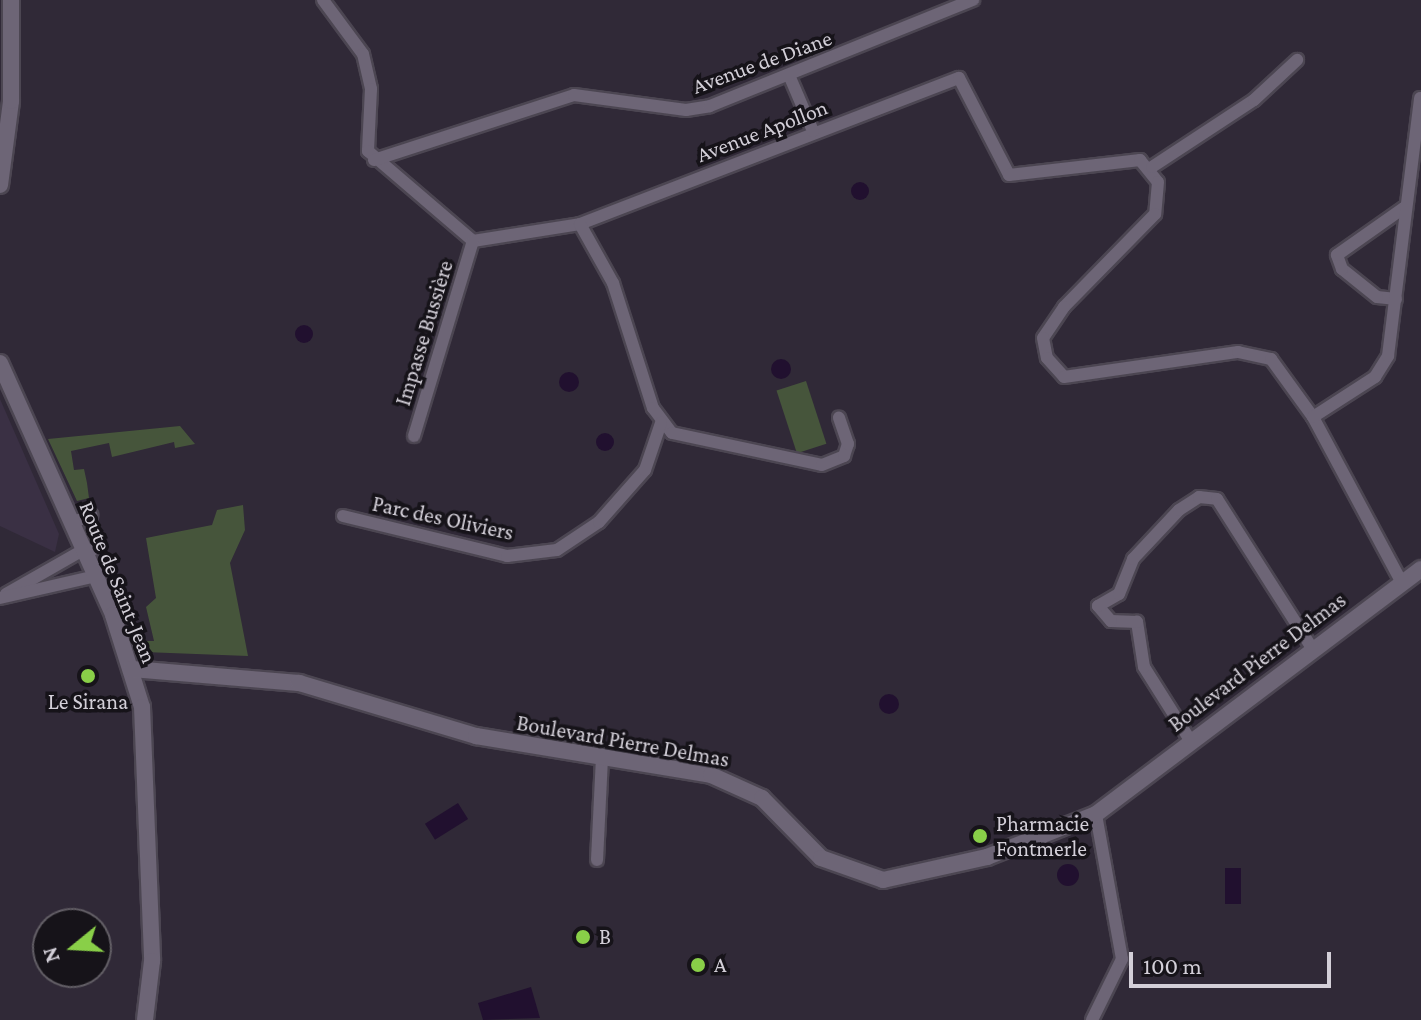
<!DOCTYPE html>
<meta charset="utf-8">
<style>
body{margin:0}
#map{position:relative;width:1421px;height:1020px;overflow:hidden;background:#302937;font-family:"Crimson Pro",serif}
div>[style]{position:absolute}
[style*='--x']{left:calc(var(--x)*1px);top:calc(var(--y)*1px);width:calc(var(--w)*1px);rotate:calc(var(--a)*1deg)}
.built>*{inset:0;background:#3a3044}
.green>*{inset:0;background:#46553b;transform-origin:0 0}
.water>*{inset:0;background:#21102f;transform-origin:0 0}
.round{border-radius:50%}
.roads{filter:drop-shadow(2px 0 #4c4652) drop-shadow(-2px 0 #4c4652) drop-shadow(0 2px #4c4652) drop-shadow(0 -2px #4c4652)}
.minor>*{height:12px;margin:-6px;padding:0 6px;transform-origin:6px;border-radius:6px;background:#6d6576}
.tertiary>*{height:16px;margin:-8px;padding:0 8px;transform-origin:8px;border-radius:8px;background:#6d6576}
.dots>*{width:22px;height:22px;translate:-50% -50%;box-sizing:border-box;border:4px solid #161319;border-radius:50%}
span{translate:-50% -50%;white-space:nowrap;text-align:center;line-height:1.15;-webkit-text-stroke:7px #161319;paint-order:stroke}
.street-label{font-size:22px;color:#d3cfd8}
.poi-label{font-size:22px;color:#d3cfd8}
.left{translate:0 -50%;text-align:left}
.north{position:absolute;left:32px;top:908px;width:80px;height:80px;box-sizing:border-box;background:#161319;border:2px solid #625e65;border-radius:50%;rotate:252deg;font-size:22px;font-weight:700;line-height:32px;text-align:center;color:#d3cfd8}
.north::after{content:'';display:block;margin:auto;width:28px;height:36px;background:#89cf48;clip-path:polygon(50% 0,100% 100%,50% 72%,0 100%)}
.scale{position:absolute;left:1129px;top:952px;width:202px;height:36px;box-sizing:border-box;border:4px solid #d3cfd8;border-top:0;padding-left:10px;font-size:24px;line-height:28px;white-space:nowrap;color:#d3cfd8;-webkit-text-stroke:6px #161319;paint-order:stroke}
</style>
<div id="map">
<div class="built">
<i style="clip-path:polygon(0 399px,59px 534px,55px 552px,0 526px)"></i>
</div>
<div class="green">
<i style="left:806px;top:381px;width:66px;height:31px;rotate:72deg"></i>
<i style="clip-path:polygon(180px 426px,195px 444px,175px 448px,174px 442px,112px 457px,109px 443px,71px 451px,74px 470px,84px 469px,87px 483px,89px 498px,77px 501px,48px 439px)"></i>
<i style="clip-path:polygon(243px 505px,245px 530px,230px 563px,248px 656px,144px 652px,143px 641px,154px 641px,146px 607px,156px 598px,146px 538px,212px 525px,217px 510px)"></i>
</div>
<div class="water">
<i class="round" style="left:851px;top:182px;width:18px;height:18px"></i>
<i class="round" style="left:295px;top:325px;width:18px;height:18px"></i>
<i class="round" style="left:771px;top:359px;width:20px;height:20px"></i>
<i class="round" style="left:559px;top:372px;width:20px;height:20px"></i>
<i class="round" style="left:596px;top:433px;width:18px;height:18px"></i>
<i class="round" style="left:879px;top:694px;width:20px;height:20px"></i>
<i style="left:458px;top:803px;width:19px;height:39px;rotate:58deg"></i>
<i class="round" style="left:1057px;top:864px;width:22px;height:22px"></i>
<i style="left:1225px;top:868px;width:16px;height:36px"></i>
<i style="clip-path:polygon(531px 987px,540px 1018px,483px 1020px,478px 1003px)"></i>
</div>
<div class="roads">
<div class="minor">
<i style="--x:323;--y:0;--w:67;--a:53.5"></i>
<i style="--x:363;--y:54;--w:36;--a:77"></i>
<i style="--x:371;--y:89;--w:62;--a:92.8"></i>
<i style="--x:368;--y:151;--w:138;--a:40.6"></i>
<i style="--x:473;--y:241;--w:108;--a:-9"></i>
<i style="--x:580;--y:224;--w:406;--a:-21.1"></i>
<i style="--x:959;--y:78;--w:109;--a:62.7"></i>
<i style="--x:1009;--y:175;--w:132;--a:-6.5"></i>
<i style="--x:1140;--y:160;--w:28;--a:51"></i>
<i style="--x:1158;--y:182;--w:32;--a:95"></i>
<i style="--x:1155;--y:214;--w:130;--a:134.4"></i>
<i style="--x:1064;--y:307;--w:37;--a:124"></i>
<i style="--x:1043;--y:338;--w:20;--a:79"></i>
<i style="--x:1047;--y:358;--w:25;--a:48"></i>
<i style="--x:1064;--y:377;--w:176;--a:-8.2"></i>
<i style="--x:1238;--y:352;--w:34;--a:12"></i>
<i style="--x:1271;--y:359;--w:72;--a:54.1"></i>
<i style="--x:1313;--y:417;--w:188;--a:61.8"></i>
<i style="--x:789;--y:75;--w:61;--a:66.8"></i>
<i style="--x:374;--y:160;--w:210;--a:-18"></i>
<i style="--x:574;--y:95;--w:113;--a:7.6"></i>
<i style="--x:686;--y:110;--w:24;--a:-9"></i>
<i style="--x:710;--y:106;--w:284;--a:-22"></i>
<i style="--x:1152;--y:167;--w:122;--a:-33.3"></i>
<i style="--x:1254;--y:100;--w:59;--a:-42.9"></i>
<i style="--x:580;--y:224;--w:68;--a:60.8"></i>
<i style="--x:613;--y:283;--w:131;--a:72.3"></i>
<i style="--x:653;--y:408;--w:31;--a:53"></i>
<i style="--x:672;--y:433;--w:153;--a:12"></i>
<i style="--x:822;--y:465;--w:24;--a:-22"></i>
<i style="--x:844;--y:456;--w:13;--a:-72"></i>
<i style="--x:848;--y:444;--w:28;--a:-109"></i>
<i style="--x:1396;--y:299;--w:19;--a:-174"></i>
<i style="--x:1377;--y:297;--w:45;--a:-141.3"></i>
<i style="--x:1342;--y:269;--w:15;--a:-110"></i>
<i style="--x:1337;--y:255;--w:83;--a:-35.2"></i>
<i style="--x:1313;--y:417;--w:74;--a:-32.8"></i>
<i style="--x:1375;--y:377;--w:25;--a:-58"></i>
<i style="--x:1388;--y:356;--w:260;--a:-82.9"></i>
<i style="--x:414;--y:436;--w:204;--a:-73.2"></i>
<i style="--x:343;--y:516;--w:169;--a:13.7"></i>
<i style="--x:507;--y:556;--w:50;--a:-6.8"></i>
<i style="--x:557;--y:550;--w:50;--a:-33.7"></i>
<i style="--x:599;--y:522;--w:69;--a:-48.5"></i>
<i style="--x:645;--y:470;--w:50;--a:-71.2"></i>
<i style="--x:71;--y:523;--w:22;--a:-21"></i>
<i style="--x:85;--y:554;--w:16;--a:-30"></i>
<i style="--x:6;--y:594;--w:89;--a:-29.7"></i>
<i style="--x:0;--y:598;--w:98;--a:-12.9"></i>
<i style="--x:1190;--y:740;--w:86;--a:-122.2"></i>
<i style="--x:1144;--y:667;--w:46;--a:-98.8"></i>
<i style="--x:1137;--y:622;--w:26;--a:-178"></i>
<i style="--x:1111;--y:621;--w:20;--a:-131"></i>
<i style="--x:1098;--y:606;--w:24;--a:-30"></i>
<i style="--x:1119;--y:594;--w:38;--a:-68"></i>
<i style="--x:1133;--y:559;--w:67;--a:-46.8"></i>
<i style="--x:1179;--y:510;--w:24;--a:-33"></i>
<i style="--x:1199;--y:497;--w:18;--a:6"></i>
<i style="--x:1217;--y:499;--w:177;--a:57.5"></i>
<i style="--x:597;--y:860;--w:103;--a:-87.2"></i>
<i style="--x:1092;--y:1020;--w:68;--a:-63.8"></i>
<i style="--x:1122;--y:959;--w:147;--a:-100.2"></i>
</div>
<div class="tertiary">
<i style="--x:0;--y:185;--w:85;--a:-82.5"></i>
<i style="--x:11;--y:101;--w:101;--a:-90"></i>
<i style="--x:0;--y:363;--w:276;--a:65.8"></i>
<i style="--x:113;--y:615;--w:96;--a:72.5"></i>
<i style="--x:142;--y:707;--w:254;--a:87.7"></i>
<i style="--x:152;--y:961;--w:59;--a:96.8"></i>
<i style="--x:131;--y:669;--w:169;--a:4.8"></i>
<i style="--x:299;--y:683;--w:185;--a:16.7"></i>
<i style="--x:476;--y:736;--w:238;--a:9.4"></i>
<i style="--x:711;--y:775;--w:56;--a:24.3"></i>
<i style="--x:762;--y:798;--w:84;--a:45.5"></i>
<i style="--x:821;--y:858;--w:66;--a:19.5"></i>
<i style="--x:883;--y:880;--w:107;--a:-12.5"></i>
<i style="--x:987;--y:857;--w:117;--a:-21.5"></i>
<i style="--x:1096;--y:814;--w:407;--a:-37"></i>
</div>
</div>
<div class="dots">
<i style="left:88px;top:676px;background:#89cf48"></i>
<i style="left:980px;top:836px;background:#89cf48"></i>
<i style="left:583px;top:937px;background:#89cf48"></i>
<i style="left:698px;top:965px;background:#89cf48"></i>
</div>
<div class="street-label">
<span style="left:762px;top:62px;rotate:-20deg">Avenue de Diane</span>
<span style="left:762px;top:131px;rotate:-21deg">Avenue Apollon</span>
<span style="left:424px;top:333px;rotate:-73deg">Impasse Bussière</span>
<span style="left:443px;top:518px;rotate:12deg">Parc des Oliviers</span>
<span style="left:118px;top:582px;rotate:68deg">Route de Saint-Jean</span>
<span style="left:1257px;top:662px;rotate:-37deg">Boulevard Pierre Delmas</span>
<span style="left:623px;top:741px;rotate:10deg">Boulevard Pierre Delmas</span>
</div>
<div class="poi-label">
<span style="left:88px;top:702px">Le Sirana</span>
<span class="left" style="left:996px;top:836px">Pharmacie<br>Fontmerle</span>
<span class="left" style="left:599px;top:937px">B</span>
<span class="left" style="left:714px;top:965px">A</span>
</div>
<div class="north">N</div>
<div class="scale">100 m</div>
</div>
